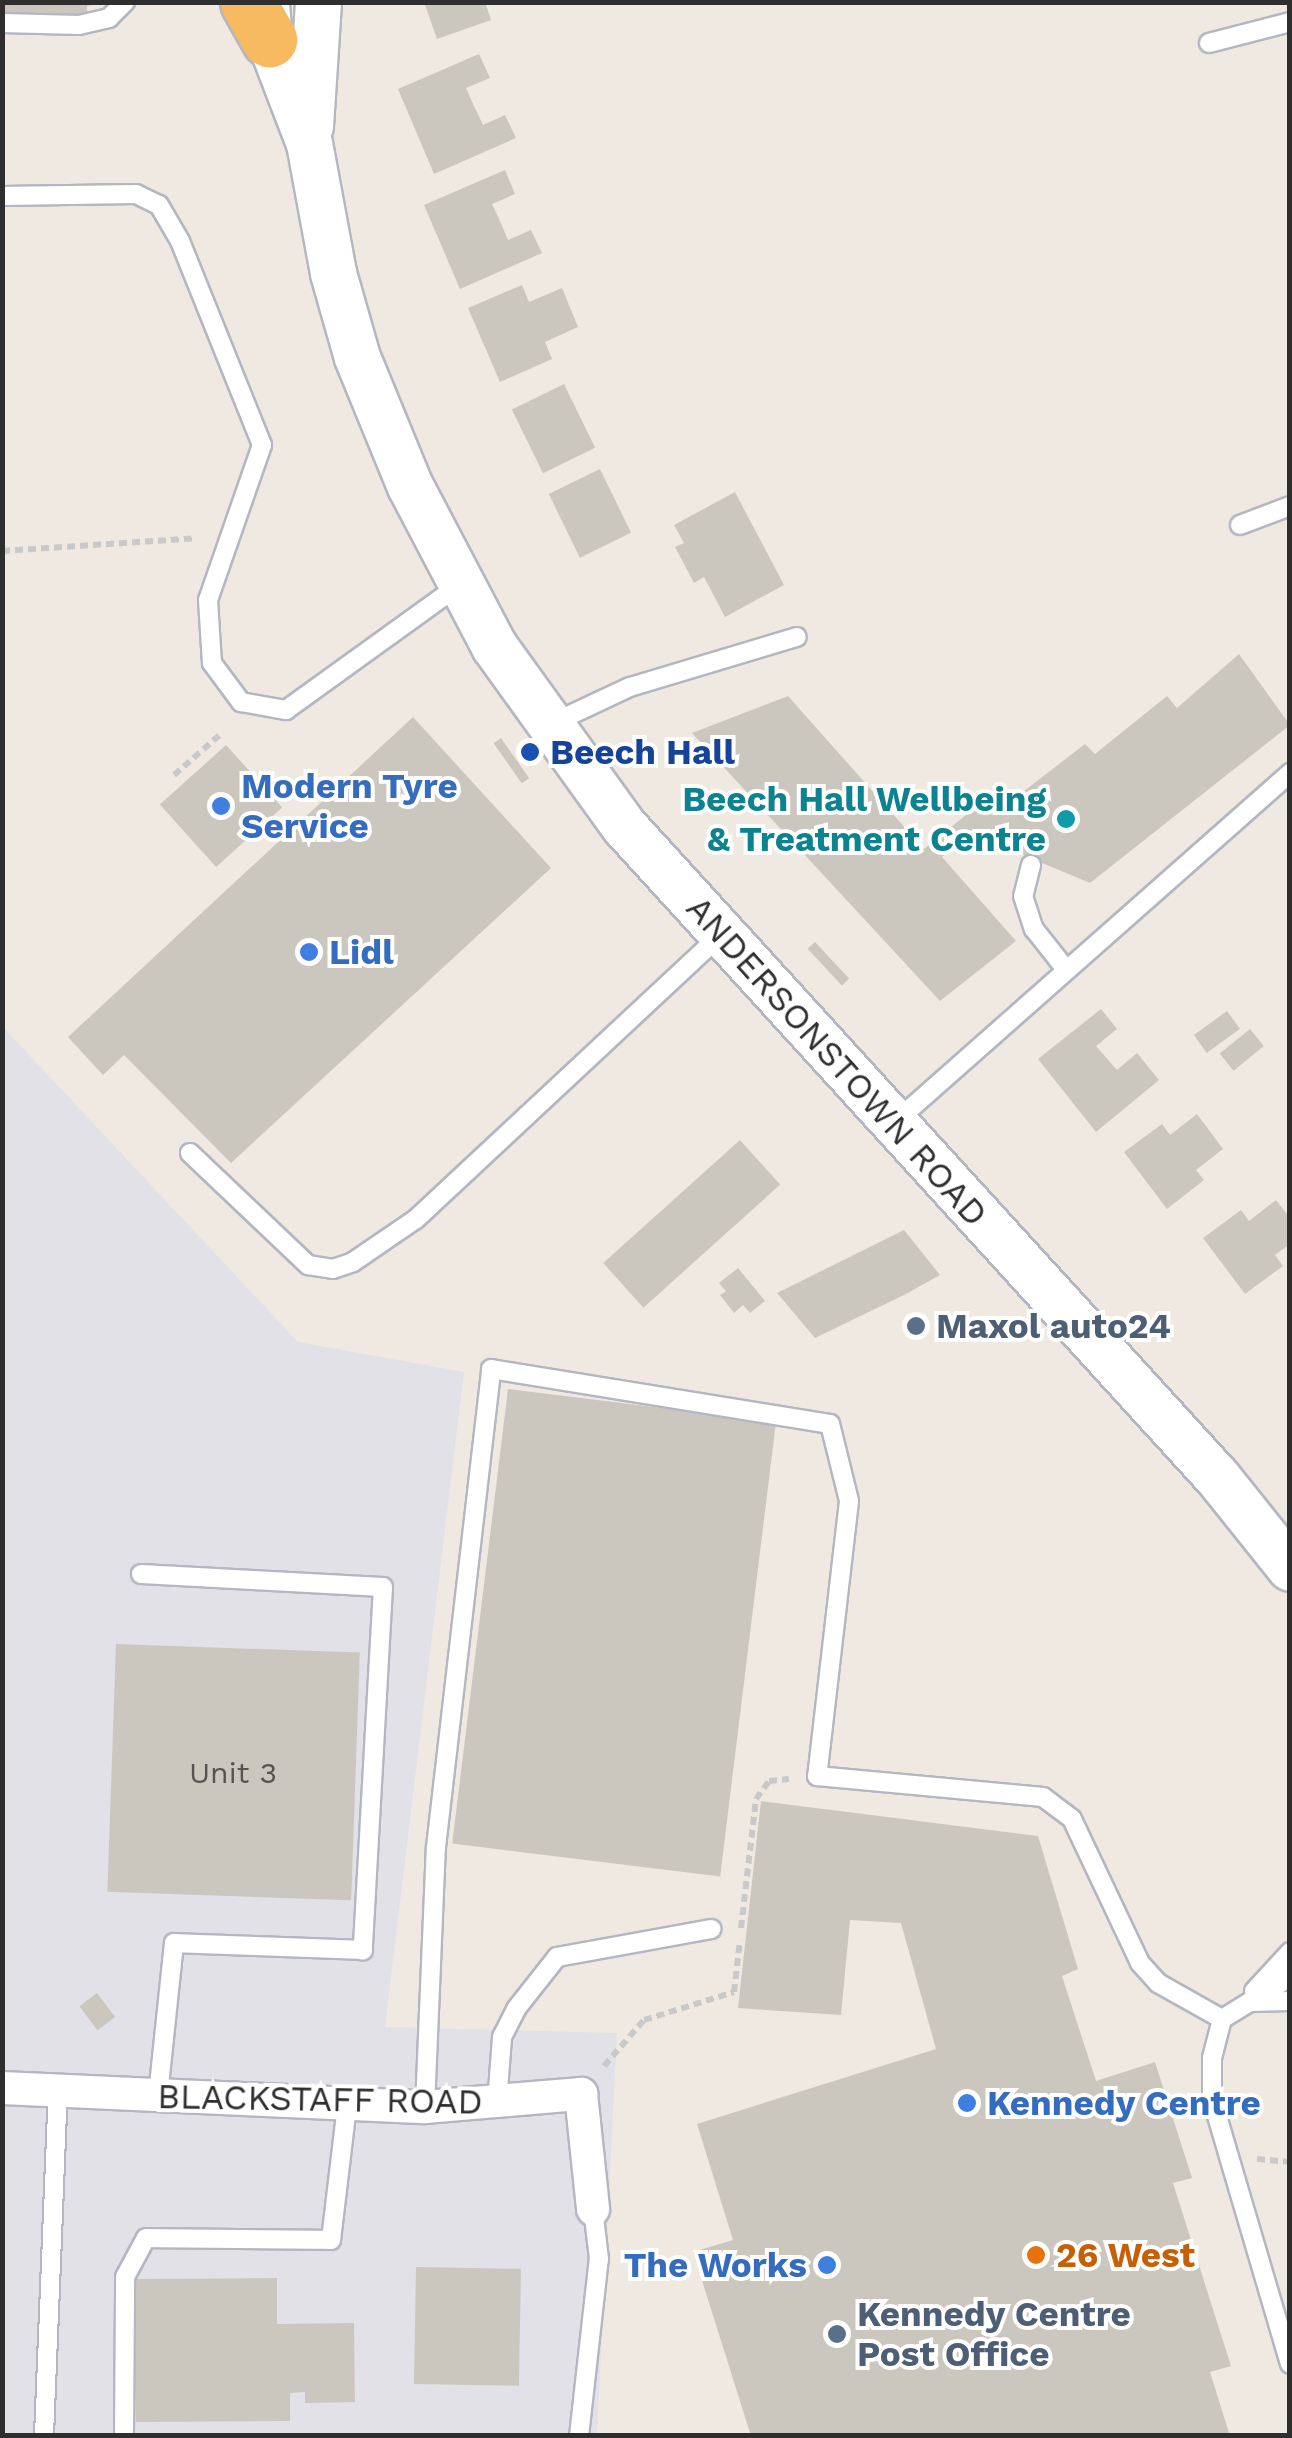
<!DOCTYPE html>
<style>
body{margin:0}
#map{position:relative;width:1292px;height:2438px;overflow:hidden;background:#efe9e1;font-family:"Work Sans",sans-serif}
div>[style]{position:absolute}
[style*='--x']{left:calc(var(--x)*1px);top:calc(var(--y)*1px);width:calc(var(--w)*1px);rotate:calc(var(--a)*1deg)}
.industrial>*{inset:0;background:#e3e1e8}
.building>*{inset:0;background:#cbc7bf;transform-origin:0 0}
.path>*{height:6px;margin-top:-3px;transform-origin:0;background:repeating-linear-gradient(90deg,#c9c9c9 0 8px,transparent 0 13px)}
.roads{filter:drop-shadow(2px 0 #b4b7c1) drop-shadow(-2px 0 #b4b7c1) drop-shadow(0 2px #b4b7c1) drop-shadow(0 -2px #b4b7c1)}
.service>*{height:18px;margin:-9px;padding:0 9px;transform-origin:9px;border-radius:9px;background:#fff}
.minor>*{height:32px;margin:-16px;padding:0 16px;transform-origin:16px;border-radius:16px;background:#fff}
.secondary>*{height:45px;margin:-22.5px;padding:0 22.5px;transform-origin:22.5px;border-radius:22.5px;background:#fff}
.trunk>*{height:55px;margin:-27.5px;padding:0 27.5px;transform-origin:27.5px;border-radius:27.5px;background:#f8ba60}
.dots>*{width:28px;height:28px;translate:-50% -50%;box-sizing:border-box;border:5px solid #fff;border-radius:50%}
span{translate:-50% -50%;white-space:nowrap;text-align:center;line-height:1.15;-webkit-text-stroke:8px #fff;paint-order:stroke}
.number-label{font-size:30px;color:#555452}
.number-label span{-webkit-text-stroke-width:0}
.transit-label{font-size:35px;color:#164399;font-weight:700}
.left{translate:0 -50%;text-align:left}
.shop-label{font-size:35px;color:#366cbe;font-weight:700}
.right{translate:-100% -50%;text-align:right}
.culture-label{font-size:35px;color:#0d838f;font-weight:700}
.street-label{font-size:35px;color:#2e2e2e}
.service-label{font-size:35px;color:#4e5e75;font-weight:700}
.food-label{font-size:35px;color:#c56008;font-weight:700}
.frame{position:absolute;inset:0;border:5px solid #2e2e2e;pointer-events:none}
</style>
<div id="map">
<div class="industrial">
<i style="clip-path:polygon(2px 1026px,298px 1342px,464px 1372px,385px 2027px,617px 2033px,597px 2435px,3px 2435px)"></i>
</div>
<div class="building">
<i style="clip-path:polygon(2px 2px,111px 2px,87px 6px,87px 18px,2px 14px)"></i>
<i style="clip-path:polygon(424px 2px,485px 2px,491px 20px,437px 39px)"></i>
<i style="clip-path:polygon(479px 54px,490px 78px,466px 88px,474px 106px,483px 125px,505px 115px,516px 138px,434px 174px,398px 89px)"></i>
<i style="clip-path:polygon(505px 170px,515px 194px,492px 204px,500px 221px,508px 240px,531px 230px,542px 253px,460px 289px,424px 205px)"></i>
<i style="clip-path:polygon(522px 285px,529px 302px,562px 288px,578px 327px,545px 342px,552px 359px,500px 382px,468px 308px)"></i>
<i style="left:564px;top:384px;width:71px;height:58px;rotate:64deg"></i>
<i style="left:600px;top:469px;width:71px;height:57px;rotate:64deg"></i>
<i style="clip-path:polygon(735px 492px,784px 585px,725px 617px,704px 577px,694px 583px,675px 547px,684px 543px,674px 525px)"></i>
<i style="clip-path:polygon(1239px 654px,1290px 725px,1090px 883px,971px 833px,942px 857px,1016px 941px,940px 1001px,692px 733px,788px 696px,924px 849px,992px 794px,1006px 805px,1085px 744px,1095px 754px,1167px 696px,1177px 708px)"></i>
<i style="clip-path:polygon(413px 717px,551px 868px,231px 1163px,124px 1055px,103px 1075px,68px 1037px)"></i>
<i style="left:501px;top:738px;width:49px;height:9px;rotate:55deg"></i>
<i style="left:226px;top:745px;width:84px;height:89px;rotate:48deg"></i>
<i style="left:815px;top:942px;width:50px;height:10px;rotate:47deg"></i>
<i style="clip-path:polygon(1101px 1009px,1117px 1029px,1096px 1046px,1117px 1070px,1137px 1053px,1159px 1080px,1096px 1132px,1038px 1059px)"></i>
<i style="left:1227px;top:1011px;width:22px;height:41px;rotate:54deg"></i>
<i style="left:1250px;top:1029px;width:22px;height:39px;rotate:51deg"></i>
<i style="clip-path:polygon(1197px 1114px,1223px 1149px,1196px 1170px,1204px 1180px,1167px 1209px,1124px 1152px,1162px 1124px,1170px 1135px)"></i>
<i style="left:740px;top:1140px;width:60px;height:184px;rotate:48deg"></i>
<i style="clip-path:polygon(1276px 1200px,1290px 1218px,1290px 1244px,1275px 1255px,1283px 1266px,1245px 1294px,1203px 1238px,1241px 1210px,1249px 1221px)"></i>
<i style="clip-path:polygon(904px 1230px,940px 1275px,904px 1295px,815px 1338px,777px 1293px)"></i>
<i style="clip-path:polygon(738px 1268px,765px 1301px,750px 1313px,743px 1305px,734px 1313px,720px 1295px,726px 1291px,719px 1283px)"></i>
<i style="left:508px;top:1389px;width:270px;height:458px;rotate:7deg"></i>
<i style="left:116px;top:1644px;width:244px;height:248px;rotate:2deg"></i>
<i style="clip-path:polygon(761px 1801px,1038px 1836px,1078px 1969px,1062px 1976px,1096px 2081px,1155px 2062px,1192px 2178px,1173px 2183px,1231px 2366px,1210px 2372px,1230px 2436px,751px 2436px,693px 2252px,733px 2240px,697px 2124px,936px 2049px,901px 1923px,850px 1920px,841px 2015px,738px 2008px)"></i>
<i style="left:97px;top:1993px;width:30px;height:22px;rotate:53deg"></i>
<i style="left:416px;top:2267px;width:105px;height:117px;rotate:1deg"></i>
<i style="clip-path:polygon(277px 2278px,277px 2324px,354px 2323px,355px 2402px,305px 2403px,305px 2392px,290px 2393px,290px 2421px,136px 2422px,136px 2279px)"></i>
</div>
<div class="path">
<i style="--x:2;--y:551;--w:194;--a:-3.8"></i>
<i style="--x:174;--y:775;--w:64;--a:-41.2"></i>
<i style="--x:741;--y:1928;--w:130;--a:-83.4"></i>
<i style="--x:756;--y:1799;--w:22;--a:-54"></i>
<i style="--x:769;--y:1781;--w:20;--a:-6"></i>
<i style="--x:604;--y:2066;--w:61;--a:-49"></i>
<i style="--x:644;--y:2020;--w:94;--a:-17.3"></i>
<i style="--x:734;--y:1992;--w:52;--a:-83.4"></i>
<i style="--x:1257;--y:2159;--w:33;--a:5"></i>
</div>
<div class="roads">
<div class="service">
<i style="--x:2;--y:23;--w:77;--a:1.5"></i>
<i style="--x:79;--y:25;--w:31;--a:-13"></i>
<i style="--x:109;--y:18;--w:23;--a:-45"></i>
<i style="--x:1209;--y:43;--w:84;--a:-14.5"></i>
<i style="--x:2;--y:196;--w:134;--a:-0.9"></i>
<i style="--x:136;--y:194;--w:25;--a:26"></i>
<i style="--x:159;--y:205;--w:42;--a:59.7"></i>
<i style="--x:180;--y:241;--w:220;--a:68.1"></i>
<i style="--x:262;--y:445;--w:164;--a:109.2"></i>
<i style="--x:208;--y:600;--w:63;--a:86.4"></i>
<i style="--x:212;--y:663;--w:49;--a:53.4"></i>
<i style="--x:241;--y:702;--w:46;--a:10.1"></i>
<i style="--x:286;--y:710;--w:212;--a:-35.8"></i>
<i style="--x:1240;--y:525;--w:53;--a:-20.8"></i>
<i style="--x:553;--y:723;--w:85;--a:-25.1"></i>
<i style="--x:630;--y:687;--w:174;--a:-16.7"></i>
<i style="--x:1031;--y:865;--w:32;--a:104"></i>
<i style="--x:1023;--y:896;--w:35;--a:72"></i>
<i style="--x:1034;--y:929;--w:48;--a:51.7"></i>
<i style="--x:894;--y:1123;--w:529;--a:-41.47"></i>
<i style="--x:190;--y:1153;--w:163;--a:43.5"></i>
<i style="--x:308;--y:1265;--w:25;--a:9"></i>
<i style="--x:333;--y:1269;--w:21;--a:-19"></i>
<i style="--x:353;--y:1262;--w:76;--a:-34.3"></i>
<i style="--x:416;--y:1219;--w:417;--a:-43"></i>
<i style="--x:141;--y:1574;--w:242;--a:3.1"></i>
<i style="--x:383;--y:1587;--w:364;--a:93.2"></i>
<i style="--x:363;--y:1950;--w:189;--a:-177.9"></i>
<i style="--x:174;--y:1943;--w:154;--a:96"></i>
<i style="--x:1290;--y:1977;--w:80;--a:148.3"></i>
<i style="--x:1222;--y:2019;--w:40;--a:104.4"></i>
<i style="--x:1212;--y:2058;--w:41;--a:90"></i>
<i style="--x:1212;--y:2099;--w:276;--a:73.6"></i>
<i style="--x:1254;--y:1991;--w:53;--a:-47.3"></i>
<i style="--x:1250;--y:2002;--w:40;--a:-1.4"></i>
<i style="--x:497;--y:2104;--w:67;--a:-85.7"></i>
<i style="--x:502;--y:2037;--w:31;--a:-63"></i>
<i style="--x:516;--y:2009;--w:66;--a:-51.7"></i>
<i style="--x:557;--y:1957;--w:157;--a:-10.3"></i>
<i style="--x:425;--y:2107;--w:260;--a:-87.6"></i>
<i style="--x:436;--y:1847;--w:481;--a:-83.4"></i>
<i style="--x:491;--y:1369;--w:343;--a:9.2"></i>
<i style="--x:830;--y:1424;--w:79;--a:76.1"></i>
<i style="--x:849;--y:1501;--w:277;--a:96.6"></i>
<i style="--x:817;--y:1776;--w:227;--a:5.3"></i>
<i style="--x:1043;--y:1797;--w:36;--a:37"></i>
<i style="--x:1072;--y:1819;--w:159;--a:64.7"></i>
<i style="--x:1140;--y:1963;--w:27;--a:48"></i>
<i style="--x:1158;--y:1983;--w:73;--a:29.4"></i>
<i style="--x:44;--y:2436;--w:345;--a:-87.7"></i>
<i style="--x:124;--y:2436;--w:159;--a:-89.6"></i>
<i style="--x:125;--y:2277;--w:44;--a:-61.7"></i>
<i style="--x:146;--y:2238;--w:185;--a:0.6"></i>
<i style="--x:331;--y:2240;--w:136;--a:-83.2"></i>
<i style="--x:579;--y:2436;--w:178;--a:-83.6"></i>
<i style="--x:599;--y:2259;--w:50;--a:-96.8"></i>
</div>
<div class="minor">
<i style="--x:2;--y:2088;--w:423;--a:2.6"></i>
<i style="--x:425;--y:2107;--w:157;--a:-4.8"></i>
<i style="--x:581;--y:2094;--w:116;--a:84"></i>
</div>
<div class="secondary">
<i style="--x:266;--y:4;--w:35;--a:85"></i>
<i style="--x:269;--y:39;--w:111;--a:69"></i>
<i style="--x:309;--y:143;--w:132;--a:79.5"></i>
<i style="--x:333;--y:273;--w:87;--a:74.1"></i>
<i style="--x:357;--y:357;--w:139;--a:67.7"></i>
<i style="--x:410;--y:486;--w:181;--a:62.3"></i>
<i style="--x:494;--y:646;--w:221;--a:54.2"></i>
<i style="--x:623;--y:825;--w:883;--a:47.66"></i>
<i style="--x:1218;--y:1478;--w:115;--a:51.3"></i>
<i style="--x:310;--y:126;--w:124;--a:-86.3"></i>
</div>
<div class="trunk">
<i style="--x:248;--y:2;--w:43;--a:60.4"></i>
</div>
</div>
<div class="dots">
<i style="left:530px;top:752px;background:#1a4fb4"></i>
<i style="left:221px;top:806px;background:#3f7fe0"></i>
<i style="left:1066px;top:819px;background:#0f9aa8"></i>
<i style="left:309px;top:952px;background:#3f7fe0"></i>
<i style="left:916px;top:1326px;background:#5c6f8a"></i>
<i style="left:967px;top:2103px;background:#3f7fe0"></i>
<i style="left:1036px;top:2255px;background:#e8710a"></i>
<i style="left:827px;top:2265px;background:#3f7fe0"></i>
<i style="left:837px;top:2334px;background:#5c6f8a"></i>
</div>
<div class="number-label">
<span style="left:233px;top:1773px">Unit 3</span>
</div>
<div class="transit-label">
<span class="left" style="left:550px;top:752px">Beech Hall</span>
</div>
<div class="shop-label">
<span class="left" style="left:241px;top:806px">Modern Tyre<br>Service</span>
<span class="left" style="left:329px;top:952px">Lidl</span>
<span class="left" style="left:987px;top:2103px">Kennedy Centre</span>
<span class="right" style="left:807px;top:2265px">The Works</span>
</div>
<div class="culture-label">
<span class="right" style="left:1046px;top:819px">Beech Hall Wellbeing<br>&amp; Treatment Centre</span>
</div>
<div class="street-label">
<span style="left:837px;top:1061px;rotate:48deg">ANDERSONSTOWN ROAD</span>
<span style="left:320px;top:2099px;rotate:1deg">BLACKSTAFF ROAD</span>
</div>
<div class="service-label">
<span class="left" style="left:936px;top:1326px">Maxol auto24</span>
<span class="left" style="left:857px;top:2334px">Kennedy Centre<br>Post Office</span>
</div>
<div class="food-label">
<span class="left" style="left:1056px;top:2255px">26 West</span>
</div>
<div class="frame"></div>
</div>
